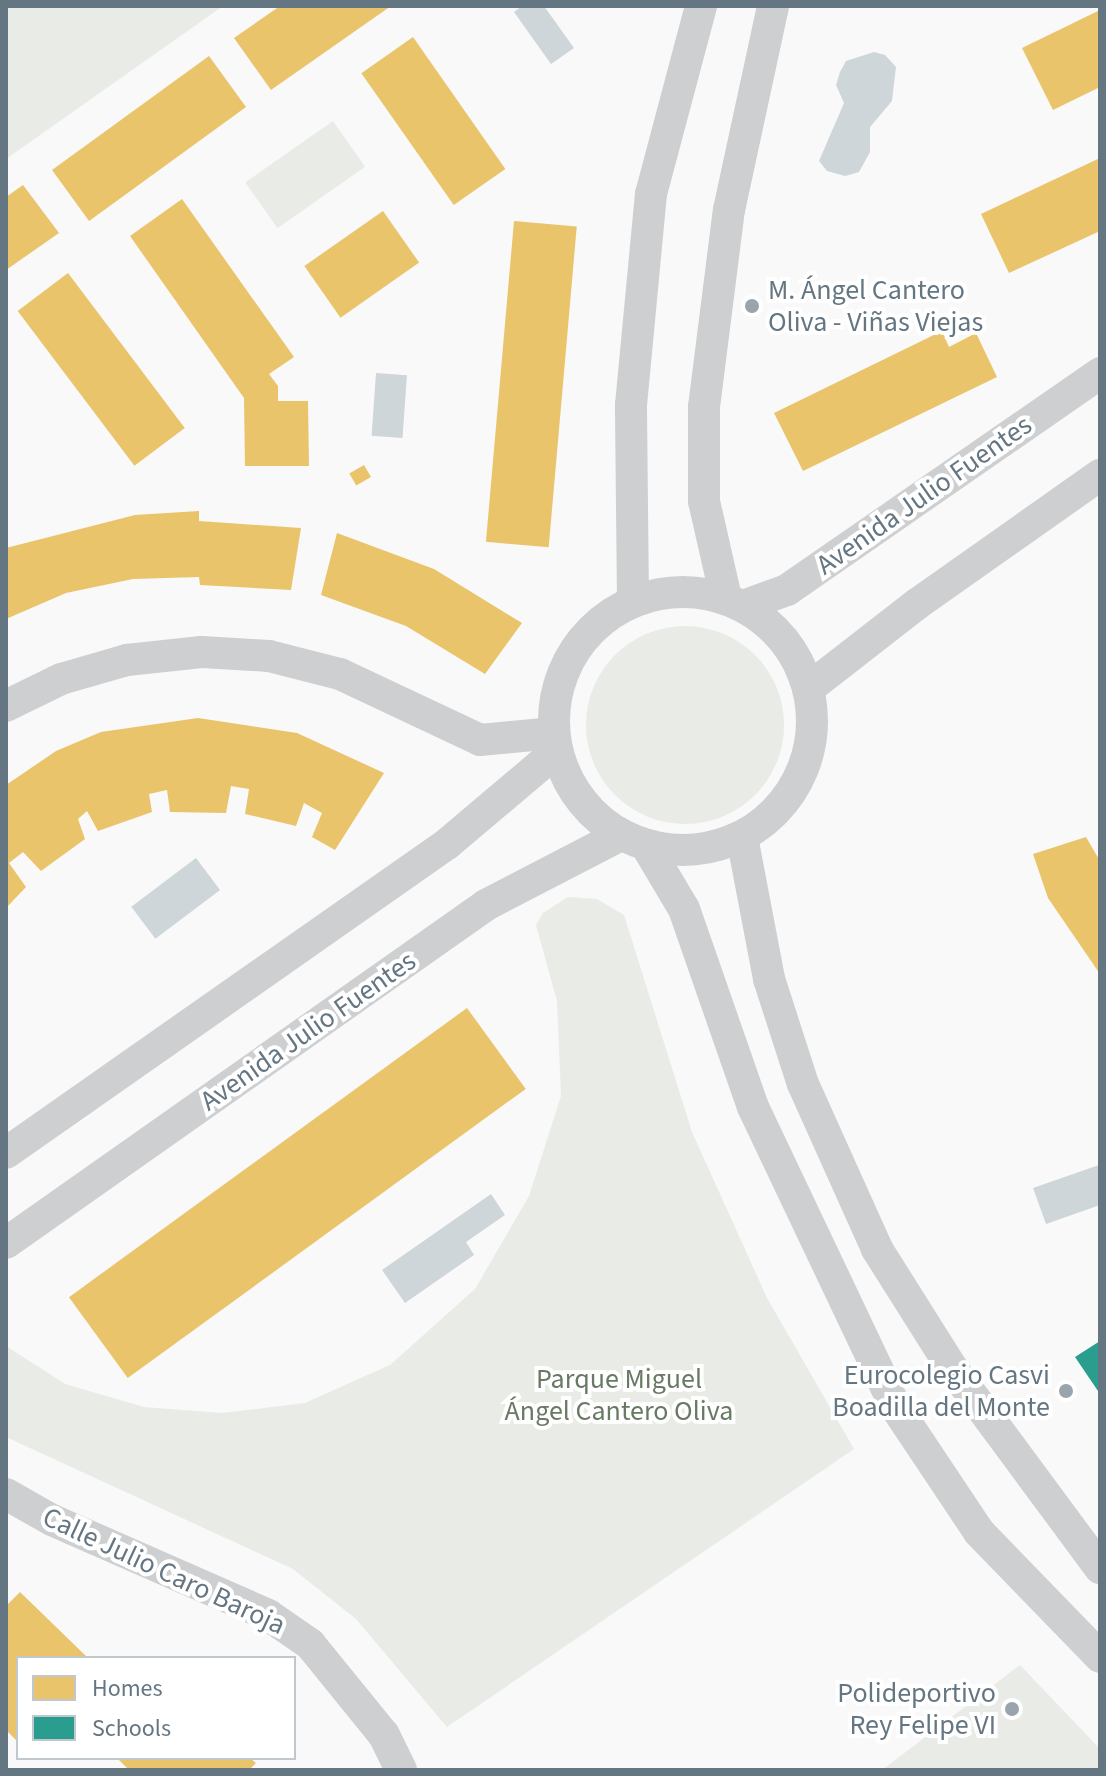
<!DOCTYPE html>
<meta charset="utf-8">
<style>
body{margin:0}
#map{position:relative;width:1106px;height:1776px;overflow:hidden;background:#f9f9f9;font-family:"Source Sans 3",sans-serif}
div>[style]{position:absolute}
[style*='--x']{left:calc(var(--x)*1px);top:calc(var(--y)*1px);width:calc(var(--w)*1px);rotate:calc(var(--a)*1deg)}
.green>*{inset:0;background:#e8ebe6;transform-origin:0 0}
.round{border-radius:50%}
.water>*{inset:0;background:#ced6d9;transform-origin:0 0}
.homes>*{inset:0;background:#e9c46a;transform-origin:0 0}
.schools>*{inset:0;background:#2a9d8f}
.street>*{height:32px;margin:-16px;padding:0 16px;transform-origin:16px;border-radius:16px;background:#cecfd0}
.street>.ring{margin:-16px;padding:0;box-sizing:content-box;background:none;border:32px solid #cecfd0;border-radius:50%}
.dots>*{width:22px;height:22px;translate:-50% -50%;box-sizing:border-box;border:4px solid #fff;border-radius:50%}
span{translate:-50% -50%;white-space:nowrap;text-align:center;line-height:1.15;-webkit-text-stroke:8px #fff;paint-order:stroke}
.poi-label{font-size:28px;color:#657683}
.left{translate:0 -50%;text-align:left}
.right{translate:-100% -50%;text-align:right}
.street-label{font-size:28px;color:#657683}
.park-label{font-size:28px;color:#687a64}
.frame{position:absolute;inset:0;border:8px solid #657683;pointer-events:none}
.legend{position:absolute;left:16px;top:1656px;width:280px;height:104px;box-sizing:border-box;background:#fff;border:2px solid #c1c8cd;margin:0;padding:10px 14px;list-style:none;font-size:24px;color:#657683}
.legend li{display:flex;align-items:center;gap:16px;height:40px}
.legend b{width:40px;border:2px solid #c1c8cd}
</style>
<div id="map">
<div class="green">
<i style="clip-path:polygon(6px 6px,223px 6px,6px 159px)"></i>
<i style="left:333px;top:121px;width:56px;height:107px;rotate:55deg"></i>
<i class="round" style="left:586px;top:626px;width:198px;height:198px"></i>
<i style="clip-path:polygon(568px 897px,597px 899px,624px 915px,692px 1132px,767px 1298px,854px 1449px,447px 1727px,356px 1619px,293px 1569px,6px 1437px,6px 1346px,65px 1384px,144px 1407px,222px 1413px,305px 1403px,390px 1365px,475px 1289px,529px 1196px,561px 1096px,557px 1001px,536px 925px,543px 913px)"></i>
<i style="clip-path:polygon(1020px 1665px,1100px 1749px,1100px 1770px,882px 1770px)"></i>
</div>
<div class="water">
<i style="clip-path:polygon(522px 6px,544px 6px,574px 48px,551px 64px,514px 12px)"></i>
<i style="clip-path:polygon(874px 52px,885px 55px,896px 67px,892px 101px,870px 127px,870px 152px,859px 172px,845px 176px,827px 171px,819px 161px,844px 103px,836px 85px,840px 72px,846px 61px)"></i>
<i style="left:376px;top:373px;width:31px;height:63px;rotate:4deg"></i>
<i style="left:196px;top:858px;width:40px;height:81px;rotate:53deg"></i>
<i style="clip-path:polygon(1099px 1165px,1100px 1205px,1046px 1224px,1033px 1188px)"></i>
<i style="clip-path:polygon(491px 1194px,505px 1215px,466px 1242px,474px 1255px,405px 1303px,382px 1270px)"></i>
</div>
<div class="homes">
<i style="clip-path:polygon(280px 6px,391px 6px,271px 90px,234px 38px)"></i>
<i style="clip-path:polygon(1100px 10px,1100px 87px,1053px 110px,1022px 48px)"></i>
<i style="left:413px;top:37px;width:161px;height:63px;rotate:55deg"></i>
<i style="left:209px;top:56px;width:63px;height:194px;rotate:54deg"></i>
<i style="clip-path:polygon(1100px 158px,1100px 231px,1009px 273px,981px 214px)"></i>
<i style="clip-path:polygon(23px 185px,59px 233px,6px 270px,6px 197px)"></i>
<i style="clip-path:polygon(182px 199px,294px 357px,269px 374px,278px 386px,278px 401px,308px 401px,309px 466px,245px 466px,244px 398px,130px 236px)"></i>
<i style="left:383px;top:211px;width:63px;height:96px;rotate:55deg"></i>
<i style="left:514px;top:221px;width:63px;height:322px;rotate:5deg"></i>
<i style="left:68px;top:273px;width:194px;height:63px;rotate:53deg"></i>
<i style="clip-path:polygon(942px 331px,949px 347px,976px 333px,997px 377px,803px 471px,774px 413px)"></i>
<i style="left:364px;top:465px;width:14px;height:17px;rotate:60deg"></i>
<i style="clip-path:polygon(199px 511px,199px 521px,301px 528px,291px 590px,200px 585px,199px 577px,133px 579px,66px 593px,6px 619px,6px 548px,135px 515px)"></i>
<i style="clip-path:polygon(337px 533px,434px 569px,522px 623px,485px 674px,406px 626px,321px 595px)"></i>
<i style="clip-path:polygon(198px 718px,297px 733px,384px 773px,335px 850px,312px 837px,322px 813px,304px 803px,296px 826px,245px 814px,249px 789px,231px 786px,226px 813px,170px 812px,167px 790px,149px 794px,152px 812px,98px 831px,87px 811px,78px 819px,85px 839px,41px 871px,23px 852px,9px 863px,26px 887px,6px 908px,6px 785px,56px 751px,101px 732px)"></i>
<i style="clip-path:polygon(1086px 837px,1100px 861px,1100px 974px,1048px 898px,1033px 854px)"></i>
<i style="left:467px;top:1008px;width:100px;height:492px;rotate:54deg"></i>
<i style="clip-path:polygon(20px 1592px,88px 1658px,18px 1658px,16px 1740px,6px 1730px,6px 1606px)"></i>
<i style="clip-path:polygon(117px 1758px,250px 1758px,256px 1763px,249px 1770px,129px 1770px)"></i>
</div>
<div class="schools">
<i style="clip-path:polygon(1100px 1341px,1100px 1394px,1075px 1357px)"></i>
</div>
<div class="street">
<i class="ring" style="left:554px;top:592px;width:226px;height:226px"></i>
<i style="--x:726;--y:598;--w:99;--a:-102.8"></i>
<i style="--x:704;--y:501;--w:94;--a:-90"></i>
<i style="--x:704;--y:407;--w:199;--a:-82.8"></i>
<i style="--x:729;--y:210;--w:209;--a:-77.8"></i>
<i style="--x:633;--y:601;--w:196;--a:-90.6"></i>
<i style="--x:631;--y:405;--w:212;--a:-84.6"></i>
<i style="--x:651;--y:194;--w:195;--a:-75.1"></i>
<i style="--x:743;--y:606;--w:47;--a:-20"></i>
<i style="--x:787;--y:590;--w:381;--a:-34.7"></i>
<i style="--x:809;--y:688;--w:137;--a:-37.9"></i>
<i style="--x:917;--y:604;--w:224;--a:-35.2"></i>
<i style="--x:6;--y:706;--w:61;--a:-26.1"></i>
<i style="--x:61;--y:679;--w:69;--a:-16.1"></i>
<i style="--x:127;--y:660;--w:75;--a:-6.1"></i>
<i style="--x:202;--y:652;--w:67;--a:3.4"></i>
<i style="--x:269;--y:656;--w:73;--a:14.2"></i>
<i style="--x:340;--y:674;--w:155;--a:25.2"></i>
<i style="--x:480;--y:740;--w:74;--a:-5.4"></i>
<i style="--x:742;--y:837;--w:145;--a:79.2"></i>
<i style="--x:769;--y:979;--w:110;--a:72.1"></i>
<i style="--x:803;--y:1084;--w:181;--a:65.8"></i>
<i style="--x:877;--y:1249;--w:141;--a:57.8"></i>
<i style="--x:952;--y:1368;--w:249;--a:53.5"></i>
<i style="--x:646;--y:845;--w:74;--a:59.3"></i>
<i style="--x:684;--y:909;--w:210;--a:70.8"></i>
<i style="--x:753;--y:1107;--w:331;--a:64.6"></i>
<i style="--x:895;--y:1406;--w:151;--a:56.3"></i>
<i style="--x:979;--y:1532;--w:174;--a:45.9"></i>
<i style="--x:6;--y:1153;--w:538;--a:-35.02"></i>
<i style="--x:447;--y:844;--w:144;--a:-40.2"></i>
<i style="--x:6;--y:1243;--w:587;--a:-35.15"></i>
<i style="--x:486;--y:905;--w:152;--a:-27.4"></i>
<i style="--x:6;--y:1494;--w:53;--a:29.5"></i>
<i style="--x:52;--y:1520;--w:236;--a:23.7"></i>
<i style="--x:268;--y:1615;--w:51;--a:34.6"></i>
<i style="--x:310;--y:1644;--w:117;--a:50.9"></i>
<i style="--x:384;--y:1735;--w:39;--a:64"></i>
</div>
<div class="dots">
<i style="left:752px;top:306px;background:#99a4ac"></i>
<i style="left:1066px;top:1391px;background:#99a4ac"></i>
<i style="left:1012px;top:1709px;background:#99a4ac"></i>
</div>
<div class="poi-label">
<span class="left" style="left:768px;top:306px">M. Ángel Cantero<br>Oliva - Viñas Viejas</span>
<span class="right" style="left:1050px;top:1391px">Eurocolegio Casvi<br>Boadilla del Monte</span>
<span class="right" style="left:996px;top:1709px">Polideportivo<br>Rey Felipe VI</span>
</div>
<div class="street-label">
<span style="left:924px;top:495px;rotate:-35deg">Avenida Julio Fuentes</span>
<span style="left:308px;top:1031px;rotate:-35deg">Avenida Julio Fuentes</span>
<span style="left:164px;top:1571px;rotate:25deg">Calle Julio Caro Baroja</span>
</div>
<div class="park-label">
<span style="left:619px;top:1395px">Parque Miguel<br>Ángel Cantero Oliva</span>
</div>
<div class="frame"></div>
<ul class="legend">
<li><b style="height:22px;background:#e9c46a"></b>Homes</li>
<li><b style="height:22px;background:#2a9d8f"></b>Schools</li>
</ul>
</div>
